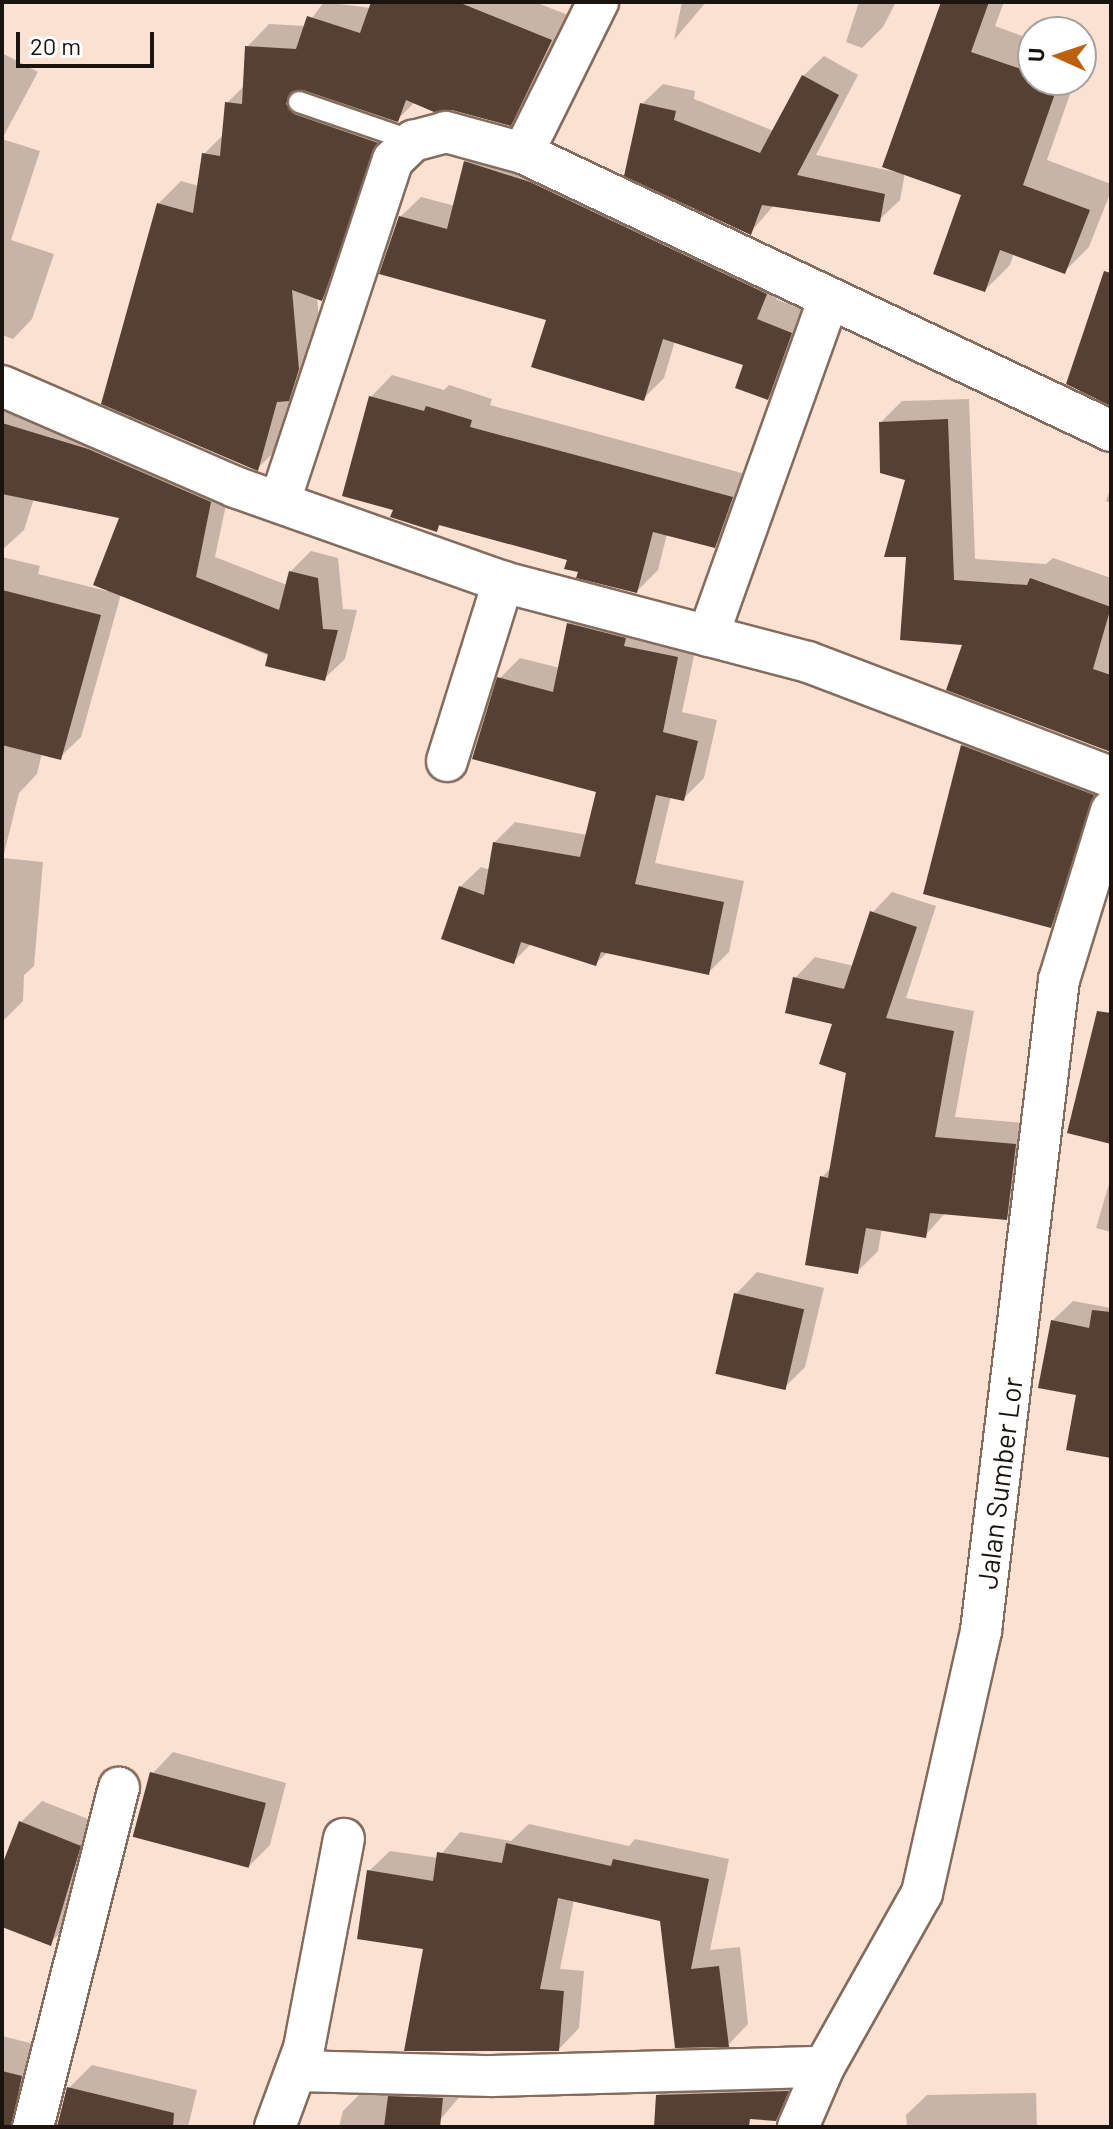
<!DOCTYPE html>
<style>
body{margin:0}
#map{position:relative;width:1113px;height:2129px;overflow:hidden;background:#fbe1d1;font-family:Barlow,sans-serif}
div>[style]{position:absolute}
[style*='--x']{left:calc(var(--x)*1px);top:calc(var(--y)*1px);width:calc(var(--w)*1px);rotate:calc(var(--a)*1deg)}
.shadow>*{inset:0;background:#0003}
.building>*{inset:0;background:#554033;transform-origin:0 0}
.roads{filter:drop-shadow(2px 0 #836c5e) drop-shadow(-2px 0 #836c5e) drop-shadow(0 2px #836c5e) drop-shadow(0 -2px #836c5e)}
.lane>*{height:20px;margin:-10px;padding:0 10px;transform-origin:10px;border-radius:10px;background:#fff}
.street>*{height:40px;margin:-20px;padding:0 20px;transform-origin:20px;border-radius:20px;background:#fff}
span{translate:-50% -50%;white-space:nowrap;text-align:center;line-height:1.15;-webkit-text-stroke:8px #fff;paint-order:stroke}
.street-label{font-size:28px;color:#1b130d}
.frame{position:absolute;inset:0;border:4px solid #1b130d;pointer-events:none}
.north{position:absolute;left:1017px;top:16px;width:80px;height:80px;box-sizing:border-box;background:#fff;border:2px solid #a4a19e;border-radius:50%;rotate:273deg;font-size:22px;font-weight:700;line-height:32px;text-align:center;color:#1b130d}
.north::after{content:'';display:block;margin:auto;width:28px;height:36px;background:#be610f;clip-path:polygon(50% 0,100% 100%,50% 72%,0 100%)}
.scale{position:absolute;left:16px;top:32px;width:138px;height:36px;box-sizing:border-box;border:4px solid #1b130d;border-top:0;padding-left:10px;font-size:24px;line-height:28px;white-space:nowrap;color:#1b130d;-webkit-text-stroke:6px #fff;paint-order:stroke}
</style>
<div id="map">
<div class="shadow">
<i style="clip-path:polygon(324px 2px,371px 8px,374px 2px,535px 2px,573px 17px,533px 101px,510px 124px,415px 102px,397px 120px,344px 276px,322px 298px,317px 297px,321px 345px,280px 446px,258px 468px,158px 204px,181px 181px,199px 186px,204px 154px,224px 134px,227px 103px,245px 85px,247px 47px,269px 24px,306px 26px)"></i>
<i style="clip-path:polygon(682px 2px,706px 2px,674px 40px)"></i>
<i style="clip-path:polygon(859px 2px,896px 2px,883px 27px,862px 48px,846px 42px)"></i>
<i style="clip-path:polygon(943px 2px,1004px 2px,995px 26px,1033px 40px,1033px 80px,1075px 80px,1047px 160px,1111px 184px,1111px 191px,1089px 247px,1064px 272px,1014px 253px,1010px 265px,985px 290px,964px 194px,905px 173px,900px 200px,879px 220px,774px 205px,750px 233px,642px 104px,663px 84px,695px 91px,694px 99px,774px 131px,803px 76px,824px 56px,858px 75px,816px 155px,896px 172px)"></i>
<i style="clip-path:polygon(2px 53px,38px 72px,2px 139px,40px 151px,11px 240px,54px 254px,32px 319px,13px 339px,2px 335px)"></i>
<i style="clip-path:polygon(486px 142px,786px 273px,776px 299px,811px 313px,788px 378px,767px 398px,746px 364px,675px 341px,664px 378px,643px 399px,548px 319px,400px 217px,421px 197px,455px 206px,466px 162px)"></i>
<i style="clip-path:polygon(392px 375px,444px 390px,449px 385px,492px 399px,490px 405px,753px 476px,736px 524px,714px 546px,667px 534px,658px 570px,637px 591px,569px 558px,442px 523px,436px 529px,395px 509px,371px 397px)"></i>
<i style="clip-path:polygon(969px 399px,975px 559px,1046px 564px,1053px 558px,1111px 578px,1111px 751px,964px 643px,908px 555px,907px 479px,881px 422px,902px 401px)"></i>
<i style="clip-path:polygon(2px 403px,231px 481px,215px 557px,287px 585px,290px 572px,311px 551px,338px 558px,343px 609px,357px 610px,345px 659px,324px 679px,121px 594px,81px 737px,60px 757px,42px 753px,37px 774px,19px 793px,3px 858px,43px 862px,34px 966px,24px 975px,23px 1001px,2px 1022px,2px 557px,40px 566px,38px 574px,107px 591px,122px 516px,34px 498px,24px 530px,2px 550px)"></i>
<i style="clip-path:polygon(1111px 487px,1111px 503px,1106px 501px)"></i>
<i style="clip-path:polygon(590px 603px,698px 637px,682px 712px,717px 720px,704px 778px,683px 799px,671px 796px,655px 863px,744px 881px,729px 952px,708px 973px,608px 952px,595px 964px,532px 943px,513px 962px,460px 887px,481px 867px,490px 870px,494px 843px,515px 822px,587px 835px,598px 790px,499px 679px,520px 658px,560px 668px,569px 624px)"></i>
<i style="clip-path:polygon(994px 715px,1111px 760px,1081px 895px,1050px 926px,963px 746px)"></i>
<i style="clip-path:polygon(892px 892px,936px 906px,906px 998px,974px 1011px,955px 1117px,1036px 1124px,1027px 1198px,1006px 1218px,946px 1212px,925px 1236px,882px 1228px,878px 1251px,857px 1272px,822px 1177px,832px 1167px,848px 1072px,835px 1022px,795px 978px,815px 957px,854px 966px,872px 913px)"></i>
<i style="clip-path:polygon(1111px 1177px,1111px 1232px,1096px 1228px)"></i>
<i style="clip-path:polygon(757px 1272px,824px 1288px,805px 1367px,784px 1388px,736px 1294px)"></i>
<i style="clip-path:polygon(1073px 1301px,1111px 1308px,1111px 1456px,1079px 1393px,1052px 1321px)"></i>
<i style="clip-path:polygon(173px 1752px,286px 1783px,270px 1845px,248px 1867px,152px 1774px)"></i>
<i style="clip-path:polygon(42px 1801px,101px 1824px,71px 1922px,50px 1943px,2px 1925px,2px 1871px,20px 1823px)"></i>
<i style="clip-path:polygon(529px 1824px,629px 1846px,635px 1839px,729px 1859px,710px 1950px,740px 1947px,748px 2024px,728px 2045px,662px 1919px,574px 1900px,560px 1969px,584px 1971px,579px 2028px,559px 2049px,425px 1948px,369px 1871px,390px 1851px,438px 1858px,460px 1832px,511px 1841px)"></i>
<i style="clip-path:polygon(2px 2036px,46px 2047px,40px 2121px,57px 2126px,69px 2088px,92px 2065px,197px 2090px,188px 2127px,2px 2127px)"></i>
<i style="clip-path:polygon(808px 2071px,797px 2097px,776px 2119px,720px 2115px,714px 2127px,656px 2127px,658px 2095px,680px 2074px)"></i>
<i style="clip-path:polygon(411px 2076px,461px 2095px,434px 2127px,339px 2127px,343px 2111px,364px 2090px,390px 2097px)"></i>
<i style="clip-path:polygon(1036px 2093px,1037px 2127px,907px 2127px,906px 2115px,927px 2095px)"></i>
</div>
<div class="building">
<i style="clip-path:polygon(371px 2px,458px 2px,552px 40px,511px 126px,452px 110px,434px 112px,406px 100px,398px 122px,303px 90px,291px 92px,286px 104px,294px 114px,378px 143px,322px 301px,292px 290px,299px 369px,289px 401px,277px 402px,258px 471px,101px 404px,157px 203px,193px 213px,202px 153px,220px 156px,225px 102px,242px 104px,245px 46px,296px 49px,307px 16px,360px 33px)"></i>
<i style="clip-path:polygon(941px 2px,989px 2px,971px 52px,1033px 73px,1033px 80px,1059px 82px,1023px 185px,1090px 210px,1065px 274px,1000px 250px,985px 292px,933px 274px,961px 195px,882px 167px)"></i>
<i style="clip-path:polygon(802px 75px,839px 95px,797px 175px,885px 194px,880px 222px,762px 205px,751px 235px,624px 176px,640px 103px,676px 111px,674px 120px,760px 153px)"></i>
<i style="clip-path:polygon(464px 161px,530px 182px,767px 294px,757px 319px,792px 333px,768px 400px,735px 388px,743px 365px,663px 339px,644px 401px,531px 367px,546px 320px,379px 274px,399px 216px,447px 229px)"></i>
<i style="clip-path:polygon(1104px 271px,1111px 273px,1111px 406px,1066px 384px)"></i>
<i style="clip-path:polygon(369px 396px,424px 411px,426px 406px,472px 420px,470px 427px,733px 497px,715px 548px,653px 532px,637px 593px,576px 578px,578px 572px,564px 569px,567px 560px,439px 525px,437px 532px,390px 517px,393px 510px,342px 496px)"></i>
<i style="clip-path:polygon(948px 419px,954px 580px,1027px 585px,1030px 578px,1111px 607px,1093px 669px,1111px 675px,1111px 752px,946px 690px,962px 645px,900px 640px,906px 557px,884px 557px,905px 480px,880px 473px,879px 422px)"></i>
<i style="clip-path:polygon(2px 423px,88px 449px,211px 502px,196px 577px,279px 610px,289px 571px,318px 578px,323px 629px,338px 630px,325px 681px,265px 666px,268px 654px,93px 585px,119px 518px,2px 494px)"></i>
<i style="clip-path:polygon(2px 590px,101px 615px,61px 760px,2px 745px)"></i>
<i style="clip-path:polygon(567px 623px,626px 638px,624px 646px,678px 657px,663px 732px,698px 741px,684px 801px,656px 795px,635px 884px,724px 902px,709px 975px,601px 952px,596px 966px,521px 942px,514px 964px,441px 939px,459px 886px,484px 895px,493px 842px,580px 857px,596px 792px,472px 759px,497px 677px,553px 692px)"></i>
<i style="clip-path:polygon(961px 745px,1094px 795px,1051px 928px,923px 894px)"></i>
<i style="clip-path:polygon(870px 911px,917px 927px,886px 1018px,954px 1031px,935px 1137px,1016px 1144px,1007px 1220px,930px 1213px,926px 1238px,866px 1228px,858px 1274px,805px 1265px,820px 1176px,828px 1178px,846px 1073px,819px 1064px,832px 1024px,785px 1013px,793px 977px,844px 989px)"></i>
<i style="clip-path:polygon(1097px 1011px,1111px 1013px,1111px 1144px,1067px 1133px)"></i>
<i style="left:734px;top:1293px;width:72px;height:83px;rotate:13deg"></i>
<i style="clip-path:polygon(1092px 1310px,1111px 1312px,1111px 1458px,1066px 1450px,1076px 1395px,1038px 1388px,1051px 1320px,1089px 1328px)"></i>
<i style="left:150px;top:1772px;width:120px;height:67px;rotate:15deg"></i>
<i style="clip-path:polygon(19px 1821px,81px 1846px,51px 1946px,2px 1927px,2px 1865px)"></i>
<i style="clip-path:polygon(506px 1843px,611px 1866px,613px 1859px,709px 1879px,691px 1969px,719px 1966px,729px 2047px,675px 2048px,660px 1921px,558px 1898px,540px 1989px,564px 1991px,559px 2051px,404px 2051px,423px 1949px,357px 1939px,367px 1870px,433px 1881px,437px 1852px,502px 1863px)"></i>
<i style="clip-path:polygon(2px 2071px,22px 2076px,11px 2127px,2px 2127px)"></i>
<i style="clip-path:polygon(67px 2087px,174px 2113px,173px 2127px,57px 2127px)"></i>
<i style="clip-path:polygon(789px 2091px,776px 2121px,750px 2119px,749px 2127px,654px 2127px,656px 2095px)"></i>
<i style="clip-path:polygon(388px 2096px,443px 2098px,440px 2127px,384px 2127px)"></i>
</div>
<div class="roads">
<div class="lane">
<i style="--x:299;--y:102;--w:120;--a:18.9"></i>
</div>
<div class="street">
<i style="--x:523;--y:153;--w:169;--a:-63.6"></i>
<i style="--x:2;--y:386;--w:254;--a:23.4"></i>
<i style="--x:235;--y:487;--w:284;--a:19.5"></i>
<i style="--x:503;--y:582;--w:315;--a:14.7"></i>
<i style="--x:808;--y:662;--w:324;--a:20.8"></i>
<i style="--x:280;--y:501;--w:359;--a:-71.7"></i>
<i style="--x:393;--y:160;--w:28;--a:-44"></i>
<i style="--x:413;--y:141;--w:34;--a:-15"></i>
<i style="--x:446;--y:132;--w:80;--a:15.3"></i>
<i style="--x:523;--y:153;--w:650;--a:25.3"></i>
<i style="--x:708;--y:636;--w:359;--a:-70.3"></i>
<i style="--x:447;--y:761;--w:188;--a:-72.6"></i>
<i style="--x:296;--y:2071;--w:196;--a:1.5"></i>
<i style="--x:492;--y:2076;--w:332;--a:-1.6"></i>
<i style="--x:33;--y:2127;--w:350;--a:-75.8"></i>
<i style="--x:275;--y:2127;--w:84;--a:-69.8"></i>
<i style="--x:304;--y:2048;--w:213;--a:-79.2"></i>
<i style="--x:798;--y:2127;--w:65;--a:-66.6"></i>
<i style="--x:824;--y:2067;--w:200;--a:-60.6"></i>
<i style="--x:922;--y:1893;--w:269;--a:-77.3"></i>
<i style="--x:981;--y:1631;--w:656;--a:-83.17"></i>
<i style="--x:1059;--y:980;--w:177;--a:-72.9"></i>
</div>
</div>
<div class="street-label">
<span style="left:999px;top:1483px;rotate:-83deg">Jalan Sumber Lor</span>
</div>
<div class="frame"></div>
<div class="north">U</div>
<div class="scale">20 m</div>
</div>
